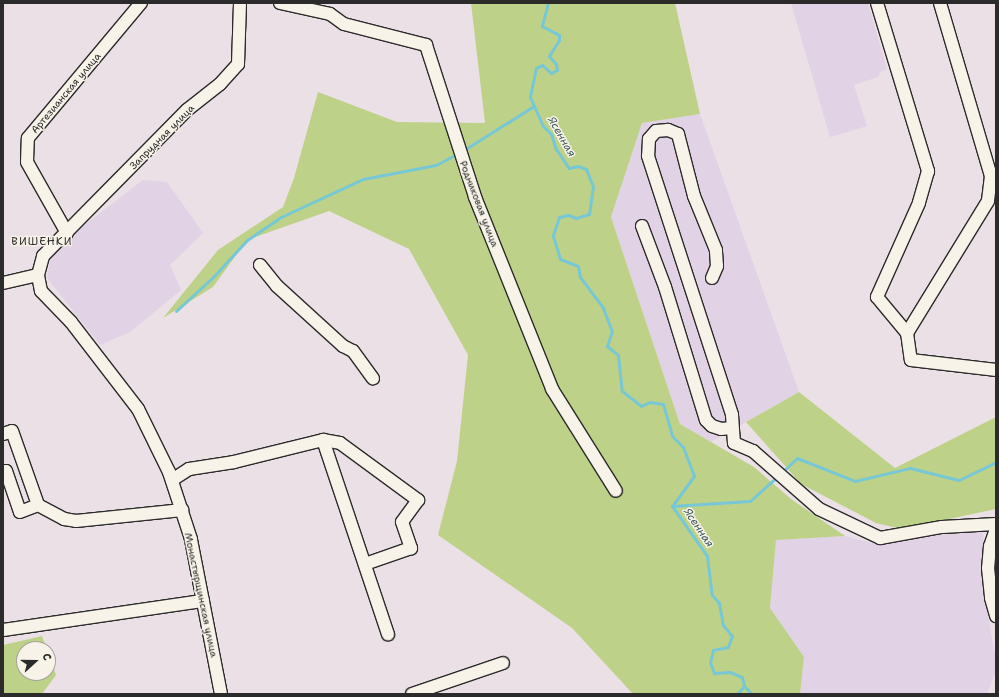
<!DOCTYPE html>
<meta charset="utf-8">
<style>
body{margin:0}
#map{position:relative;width:999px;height:697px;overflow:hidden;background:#eae0e6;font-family:"Shantell Sans",sans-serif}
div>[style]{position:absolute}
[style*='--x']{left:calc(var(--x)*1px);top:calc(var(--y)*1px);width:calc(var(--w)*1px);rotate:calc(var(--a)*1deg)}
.built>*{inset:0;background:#e1d2e5}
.green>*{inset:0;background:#bdd288}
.stream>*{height:3px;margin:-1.5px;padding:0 1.5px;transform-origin:1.5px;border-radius:1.5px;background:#78c7d4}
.roads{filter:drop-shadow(1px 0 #2b2b2b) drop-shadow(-1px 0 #2b2b2b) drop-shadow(0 1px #2b2b2b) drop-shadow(0 -1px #2b2b2b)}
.minor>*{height:12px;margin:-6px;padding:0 6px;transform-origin:6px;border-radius:6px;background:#f7f3e8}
span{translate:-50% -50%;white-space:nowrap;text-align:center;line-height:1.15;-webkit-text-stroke:3px #f7f3e8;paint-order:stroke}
.street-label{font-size:10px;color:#2b2b2b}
.water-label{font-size:11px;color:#425a5e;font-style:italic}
.neighbourhood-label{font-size:11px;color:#2b2b2b;letter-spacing:1px}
.frame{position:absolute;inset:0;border:4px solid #2b2b2b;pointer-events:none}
.north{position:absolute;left:16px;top:641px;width:40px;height:40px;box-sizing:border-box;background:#f7f3e8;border:1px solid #a5a39c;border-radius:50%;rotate:69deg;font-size:11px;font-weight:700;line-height:16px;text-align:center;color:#2b2b2b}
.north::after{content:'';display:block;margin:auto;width:14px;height:18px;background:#2b2b2b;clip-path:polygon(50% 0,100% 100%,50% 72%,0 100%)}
</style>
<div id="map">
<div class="built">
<i style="clip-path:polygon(791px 3px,868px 3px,887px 69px,880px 72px,878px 77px,854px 85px,867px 126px,830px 137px)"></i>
<i style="clip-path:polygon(700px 114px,799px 392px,711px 442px,680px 424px,611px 217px,642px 123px)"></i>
<i style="clip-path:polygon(143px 180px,167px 182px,203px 233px,170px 265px,181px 290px,130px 332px,100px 345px,47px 278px,52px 250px)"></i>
<i style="clip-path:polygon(954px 530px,983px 532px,988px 616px,996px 660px,996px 670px,987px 694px,800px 694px,804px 657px,770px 608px,776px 540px,845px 536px,872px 543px)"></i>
</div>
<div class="green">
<i style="clip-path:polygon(471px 3px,675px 3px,700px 114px,642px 123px,611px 217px,680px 424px,754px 467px,791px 499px,845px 536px,776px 540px,770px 608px,804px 657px,800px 694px,633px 694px,572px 628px,438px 535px,457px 461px,468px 355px,409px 249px,329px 211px,247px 240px,213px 287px,163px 318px,218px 250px,283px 207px,294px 178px,318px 92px,397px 122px,485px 123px)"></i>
<i style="clip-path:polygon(799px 392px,895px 468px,996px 417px,996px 509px,902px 529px,876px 523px,801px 484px,746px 422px)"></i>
<i style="clip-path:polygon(42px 636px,47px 649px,24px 649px,24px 673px,48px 673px,48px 653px,56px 675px,42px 694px,3px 694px,3px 645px)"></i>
</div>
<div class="stream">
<i style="--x:548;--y:3;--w:24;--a:105"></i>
<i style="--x:542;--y:26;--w:19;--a:28"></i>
<i style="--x:559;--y:35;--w:5;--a:90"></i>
<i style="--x:559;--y:40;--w:19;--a:122"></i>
<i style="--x:549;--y:56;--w:11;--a:49"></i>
<i style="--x:556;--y:64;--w:6;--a:81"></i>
<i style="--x:557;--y:70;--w:7;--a:153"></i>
<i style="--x:551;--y:73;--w:12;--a:-138"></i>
<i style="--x:542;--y:65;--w:7;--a:153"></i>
<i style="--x:536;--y:68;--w:30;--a:102"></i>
<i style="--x:530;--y:97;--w:32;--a:66"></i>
<i style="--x:543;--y:126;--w:11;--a:45"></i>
<i style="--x:551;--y:134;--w:16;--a:72"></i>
<i style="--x:556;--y:149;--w:23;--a:56"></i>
<i style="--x:569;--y:168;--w:9;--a:-13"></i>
<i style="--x:578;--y:166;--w:9;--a:21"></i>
<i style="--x:586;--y:169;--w:18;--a:68"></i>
<i style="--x:593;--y:186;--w:28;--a:98"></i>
<i style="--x:589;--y:214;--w:14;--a:163"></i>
<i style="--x:576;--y:218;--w:9;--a:-159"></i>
<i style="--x:568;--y:215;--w:9;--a:167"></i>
<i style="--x:559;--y:217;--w:20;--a:108"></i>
<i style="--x:553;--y:236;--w:24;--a:73"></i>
<i style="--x:560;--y:259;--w:19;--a:21"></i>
<i style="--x:578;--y:266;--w:11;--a:80"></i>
<i style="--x:580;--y:277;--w:39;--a:53"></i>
<i style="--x:603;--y:308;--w:25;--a:69"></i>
<i style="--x:612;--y:331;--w:16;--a:108"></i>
<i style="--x:607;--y:346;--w:14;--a:39"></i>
<i style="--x:618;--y:355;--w:36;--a:84"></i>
<i style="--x:622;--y:391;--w:24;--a:38"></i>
<i style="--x:641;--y:406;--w:10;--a:-24"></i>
<i style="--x:650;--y:402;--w:13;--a:9"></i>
<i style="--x:663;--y:404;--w:33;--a:74"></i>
<i style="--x:672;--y:436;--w:16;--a:45"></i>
<i style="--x:683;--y:447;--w:31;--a:69"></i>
<i style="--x:694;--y:476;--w:37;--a:126"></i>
<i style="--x:672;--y:506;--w:61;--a:55"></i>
<i style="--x:707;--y:556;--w:39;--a:83"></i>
<i style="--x:712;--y:595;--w:11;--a:49"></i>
<i style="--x:719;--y:603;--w:22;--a:80"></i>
<i style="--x:723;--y:625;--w:14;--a:51"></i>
<i style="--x:732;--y:636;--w:12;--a:110"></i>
<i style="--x:728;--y:647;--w:15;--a:169"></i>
<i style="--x:713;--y:650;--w:12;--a:104"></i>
<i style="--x:710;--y:662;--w:12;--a:70"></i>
<i style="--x:714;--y:673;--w:16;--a:-4"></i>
<i style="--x:730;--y:672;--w:13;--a:23"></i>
<i style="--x:742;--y:677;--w:9;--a:77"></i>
<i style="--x:744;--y:686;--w:11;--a:131"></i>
<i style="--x:464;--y:150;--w:83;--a:-32.2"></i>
<i style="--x:176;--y:311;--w:52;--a:-42.6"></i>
<i style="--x:214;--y:276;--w:49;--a:-47.5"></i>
<i style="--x:247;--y:240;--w:41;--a:-34.1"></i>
<i style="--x:281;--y:217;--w:90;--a:-24.9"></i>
<i style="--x:363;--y:179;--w:74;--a:-10.9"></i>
<i style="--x:436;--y:165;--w:26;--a:-28"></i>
<i style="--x:781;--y:473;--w:22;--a:-43"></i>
<i style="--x:797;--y:458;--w:62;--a:21.6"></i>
<i style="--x:855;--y:481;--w:57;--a:-13.3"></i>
<i style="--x:910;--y:468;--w:50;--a:13.8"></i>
<i style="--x:959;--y:480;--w:41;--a:-25.9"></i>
<i style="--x:672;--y:506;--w:78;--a:-3.7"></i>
<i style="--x:750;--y:501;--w:36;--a:-42"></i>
<i style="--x:744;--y:686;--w:11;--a:45"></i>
</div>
<div class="roads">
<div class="minor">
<i style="--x:280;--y:3;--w:51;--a:12.4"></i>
<i style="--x:330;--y:14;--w:17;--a:36"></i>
<i style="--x:344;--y:24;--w:85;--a:14.4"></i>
<i style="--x:426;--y:45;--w:160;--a:72.1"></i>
<i style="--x:475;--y:197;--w:207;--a:68.1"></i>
<i style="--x:552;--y:389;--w:120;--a:57.9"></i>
<i style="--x:877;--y:3;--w:176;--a:73.1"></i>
<i style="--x:928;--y:171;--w:33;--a:106"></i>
<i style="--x:919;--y:203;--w:103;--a:114.1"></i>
<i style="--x:877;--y:297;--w:47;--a:50.2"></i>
<i style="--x:940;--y:3;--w:180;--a:73.6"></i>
<i style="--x:991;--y:176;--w:25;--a:97"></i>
<i style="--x:988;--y:201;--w:155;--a:121.5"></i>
<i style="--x:907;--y:333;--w:27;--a:82"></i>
<i style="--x:911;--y:360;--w:86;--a:6.7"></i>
<i style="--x:642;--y:226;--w:65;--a:69.3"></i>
<i style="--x:665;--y:287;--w:139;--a:72.9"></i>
<i style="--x:706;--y:420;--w:8;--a:45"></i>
<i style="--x:712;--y:426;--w:9;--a:18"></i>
<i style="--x:721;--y:429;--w:11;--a:-5"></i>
<i style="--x:67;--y:233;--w:81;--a:-119.4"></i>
<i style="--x:27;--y:162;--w:24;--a:-88"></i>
<i style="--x:28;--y:138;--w:176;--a:-50.1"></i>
<i style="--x:260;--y:265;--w:27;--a:51"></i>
<i style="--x:277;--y:286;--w:89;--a:42.3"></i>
<i style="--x:343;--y:346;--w:11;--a:27"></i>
<i style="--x:353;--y:351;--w:34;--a:54"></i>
<i style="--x:712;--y:278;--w:13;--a:-67"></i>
<i style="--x:717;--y:266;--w:16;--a:-94"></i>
<i style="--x:716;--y:250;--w:58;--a:-112.2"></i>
<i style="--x:694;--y:196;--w:64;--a:-104.5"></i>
<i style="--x:678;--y:134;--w:11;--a:-158"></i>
<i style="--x:668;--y:130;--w:12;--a:175"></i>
<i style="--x:656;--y:131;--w:11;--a:131"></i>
<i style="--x:649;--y:139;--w:17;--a:93"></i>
<i style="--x:648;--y:156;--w:272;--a:72"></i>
<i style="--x:732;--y:415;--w:28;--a:86"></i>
<i style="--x:734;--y:443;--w:21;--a:23"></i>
<i style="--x:753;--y:451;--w:88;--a:41.3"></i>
<i style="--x:819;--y:509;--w:68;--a:25.4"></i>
<i style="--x:880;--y:538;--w:63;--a:-10.1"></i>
<i style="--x:942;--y:527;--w:54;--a:-3.2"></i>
<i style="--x:3;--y:283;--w:36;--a:-13"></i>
<i style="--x:3;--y:434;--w:9;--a:-18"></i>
<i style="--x:12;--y:431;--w:78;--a:70.6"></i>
<i style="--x:38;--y:505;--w:30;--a:28"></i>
<i style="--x:64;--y:519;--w:12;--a:9"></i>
<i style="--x:76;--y:521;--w:107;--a:-5.9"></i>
<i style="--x:323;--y:440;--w:17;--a:10"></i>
<i style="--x:340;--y:443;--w:97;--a:36.2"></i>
<i style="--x:418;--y:500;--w:27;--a:126"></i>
<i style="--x:402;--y:522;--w:28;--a:71"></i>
<i style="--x:411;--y:548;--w:49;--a:160.8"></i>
<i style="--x:3;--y:472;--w:3;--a:-18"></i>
<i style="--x:6;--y:471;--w:43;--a:71.1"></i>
<i style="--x:20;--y:512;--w:19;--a:-21"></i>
<i style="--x:172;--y:480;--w:20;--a:-33"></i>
<i style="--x:189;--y:469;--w:46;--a:-8.8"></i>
<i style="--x:234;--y:462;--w:92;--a:-13.9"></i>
<i style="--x:323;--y:440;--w:205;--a:71.5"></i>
<i style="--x:996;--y:529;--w:18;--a:109"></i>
<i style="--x:990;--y:546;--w:22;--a:95"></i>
<i style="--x:988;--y:568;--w:30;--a:84"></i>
<i style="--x:991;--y:598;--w:19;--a:74"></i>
<i style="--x:3;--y:630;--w:202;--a:-8.3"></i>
<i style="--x:221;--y:694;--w:158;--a:-101"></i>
<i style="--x:191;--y:539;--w:71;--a:-108.2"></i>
<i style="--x:169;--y:472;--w:70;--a:-116.2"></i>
<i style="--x:138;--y:409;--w:110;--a:-127.6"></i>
<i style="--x:71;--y:322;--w:43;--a:-134.1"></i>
<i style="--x:41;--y:291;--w:16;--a:-101"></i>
<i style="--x:38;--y:275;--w:20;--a:-75"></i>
<i style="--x:43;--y:256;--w:205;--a:-45.4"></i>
<i style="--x:187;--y:110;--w:42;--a:-38.2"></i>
<i style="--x:220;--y:84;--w:27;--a:-48"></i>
<i style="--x:238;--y:64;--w:61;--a:-88.1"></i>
<i style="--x:412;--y:694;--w:96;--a:-18.8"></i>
</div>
</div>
<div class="street-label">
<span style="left:66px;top:93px;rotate:-50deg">Артезианская улица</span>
<span style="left:162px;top:137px;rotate:-45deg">Запрудная улица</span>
<span style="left:479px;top:204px;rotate:69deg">Родниковая улица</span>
<span style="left:201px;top:595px;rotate:78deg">Монастырщинская улица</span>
</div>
<div class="water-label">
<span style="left:561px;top:137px;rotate:60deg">Ясенная</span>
<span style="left:698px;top:528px;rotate:56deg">Ясенная</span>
</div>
<div class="neighbourhood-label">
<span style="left:42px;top:242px">ВИШЕНКИ</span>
</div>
<div class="frame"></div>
<div class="north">С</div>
</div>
